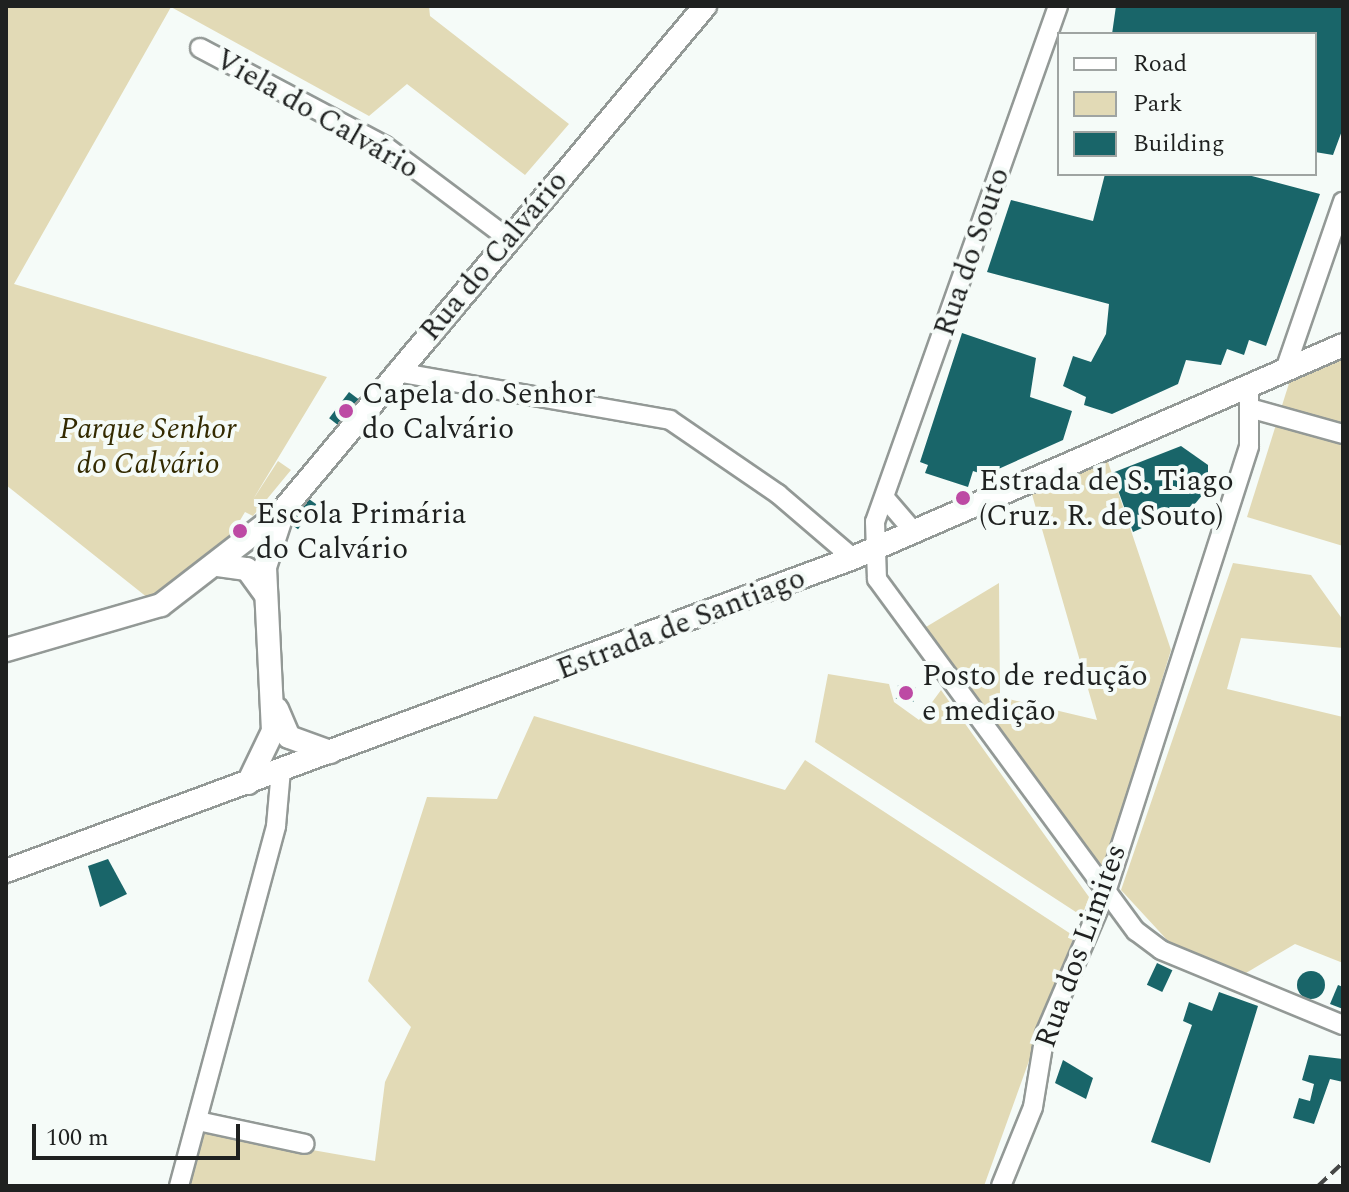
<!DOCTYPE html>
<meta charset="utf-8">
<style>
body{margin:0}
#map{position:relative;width:1349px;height:1192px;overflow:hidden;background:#f5fbf8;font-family:Spectral,serif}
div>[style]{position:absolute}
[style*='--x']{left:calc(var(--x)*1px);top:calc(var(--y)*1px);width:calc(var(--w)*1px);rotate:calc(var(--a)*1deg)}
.green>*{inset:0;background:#e2dab6}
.building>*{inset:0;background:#196569;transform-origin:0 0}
.round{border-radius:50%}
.roads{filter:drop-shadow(2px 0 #939996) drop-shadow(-2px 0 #939996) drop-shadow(0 2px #939996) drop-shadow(0 -2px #939996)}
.minor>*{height:18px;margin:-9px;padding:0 9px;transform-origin:9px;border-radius:9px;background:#fff}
.major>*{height:22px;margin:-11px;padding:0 11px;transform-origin:11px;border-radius:11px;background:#fff}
.rail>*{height:4px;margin-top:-2px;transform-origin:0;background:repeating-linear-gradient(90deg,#454746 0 12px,transparent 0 18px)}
.dots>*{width:22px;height:22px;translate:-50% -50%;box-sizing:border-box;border:4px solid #f5fbf8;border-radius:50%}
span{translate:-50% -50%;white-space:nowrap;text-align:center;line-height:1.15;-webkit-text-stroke:8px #f5fbf8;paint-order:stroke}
.street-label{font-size:30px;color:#1f2120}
.poi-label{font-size:30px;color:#1f2120}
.left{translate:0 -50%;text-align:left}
.park-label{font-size:30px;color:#332a00;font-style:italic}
.frame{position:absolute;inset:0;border:8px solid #1f2120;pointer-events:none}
.legend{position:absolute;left:1057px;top:32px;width:260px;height:144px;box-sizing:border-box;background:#f5fbf8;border:2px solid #9fa4a2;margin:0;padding:10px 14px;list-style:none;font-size:24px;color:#1f2120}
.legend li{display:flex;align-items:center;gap:16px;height:40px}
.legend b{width:40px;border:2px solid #9fa4a2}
.scale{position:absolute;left:32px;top:1124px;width:208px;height:36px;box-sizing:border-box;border:4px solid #1f2120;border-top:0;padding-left:10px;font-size:24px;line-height:28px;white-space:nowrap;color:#1f2120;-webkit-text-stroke:6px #f5fbf8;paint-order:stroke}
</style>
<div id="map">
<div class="green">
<i style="clip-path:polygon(6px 6px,429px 6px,430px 16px,569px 124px,525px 175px,407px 84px,369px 116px,171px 7px,14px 284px,327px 377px,252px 501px,278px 461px,291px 470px,253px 516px,245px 512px,223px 549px,148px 598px,6px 485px)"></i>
<i style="clip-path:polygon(1343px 353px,1343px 546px,1247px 517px,1291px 377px)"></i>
<i style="clip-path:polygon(1106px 456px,1171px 650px,1102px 876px,921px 630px,999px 583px,1000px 697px,1097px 720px,1031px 491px)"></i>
<i style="clip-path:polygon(1233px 563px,1311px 575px,1343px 620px,1343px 648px,1241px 638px,1227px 689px,1343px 717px,1343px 963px,1295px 944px,1246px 973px,1169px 942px,1121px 890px)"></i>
<i style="clip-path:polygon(828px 674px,889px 684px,894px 702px,919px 720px,941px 690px,1089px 897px,1082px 916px,815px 742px)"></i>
<i style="clip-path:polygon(534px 716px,785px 790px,805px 760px,1074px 936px,984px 1186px,189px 1186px,205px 1131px,375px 1161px,385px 1082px,411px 1027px,368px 981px,427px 797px,497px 799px)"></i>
</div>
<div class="building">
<i style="clip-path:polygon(1116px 6px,1343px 6px,1343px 128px,1333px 155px,1315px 152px,1315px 34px,1112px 34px)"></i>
<i style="clip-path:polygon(1105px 174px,1244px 174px,1320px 194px,1266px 346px,1249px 340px,1244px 355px,1227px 349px,1221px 365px,1186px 360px,1178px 384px,1112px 414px,1084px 405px,1086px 397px,1063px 386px,1073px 356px,1091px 362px,1106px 334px,1109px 304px,987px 272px,1011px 200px,1093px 221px)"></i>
<i style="clip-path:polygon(962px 333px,1036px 358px,1030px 397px,1072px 411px,1063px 440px,985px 475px,973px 471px,968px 487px,925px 473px,928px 465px,920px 462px)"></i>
<i style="left:349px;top:392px;width:20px;height:33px;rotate:37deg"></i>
<i style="clip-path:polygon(1181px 446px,1208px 465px,1208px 488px,1194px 505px,1133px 532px,1112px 473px)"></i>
<i style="left:309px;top:499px;width:9px;height:31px;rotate:36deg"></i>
<i style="left:898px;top:685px;width:18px;height:14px;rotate:9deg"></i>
<i style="clip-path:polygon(108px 859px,127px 894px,100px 907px,88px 866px)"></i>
<i style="left:1157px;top:963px;width:17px;height:24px;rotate:25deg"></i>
<i class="round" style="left:1297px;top:971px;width:28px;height:28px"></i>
<i style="clip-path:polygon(1338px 985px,1343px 987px,1343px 1009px,1330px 1004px)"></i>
<i style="clip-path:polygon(1219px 992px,1258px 1006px,1210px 1163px,1151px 1142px,1192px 1025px,1183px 1021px,1189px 1002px,1212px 1011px)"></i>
<i style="clip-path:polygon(1309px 1055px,1343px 1059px,1343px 1082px,1330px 1079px,1314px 1124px,1293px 1118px,1299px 1098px,1310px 1101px,1314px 1084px,1302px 1080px)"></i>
<i style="clip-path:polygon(1063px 1060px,1093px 1078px,1086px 1099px,1055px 1083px)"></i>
</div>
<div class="roads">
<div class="minor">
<i style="--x:1058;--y:6;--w:547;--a:109.53"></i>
<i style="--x:875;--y:522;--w:57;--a:88"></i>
<i style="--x:877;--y:579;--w:437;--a:53.7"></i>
<i style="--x:1136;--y:931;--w:31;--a:37"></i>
<i style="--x:1161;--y:950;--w:197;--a:22.4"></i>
<i style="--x:200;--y:48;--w:209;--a:27.9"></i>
<i style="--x:385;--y:146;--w:156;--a:36.9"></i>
<i style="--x:1285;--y:370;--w:178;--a:-71"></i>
<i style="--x:396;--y:372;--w:278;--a:9.9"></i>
<i style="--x:670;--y:420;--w:131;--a:34.4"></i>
<i style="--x:778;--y:494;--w:99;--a:40.5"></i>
<i style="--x:1253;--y:409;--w:93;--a:15.5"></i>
<i style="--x:885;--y:498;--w:45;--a:49.5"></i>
<i style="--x:198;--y:1121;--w:109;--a:12.1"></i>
<i style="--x:179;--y:1186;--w:373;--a:-74.9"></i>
<i style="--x:276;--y:826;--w:56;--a:-84.9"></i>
<i style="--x:1001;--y:1186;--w:85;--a:-67.9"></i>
<i style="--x:1033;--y:1107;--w:74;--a:-80.7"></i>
<i style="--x:1045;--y:1034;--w:155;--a:-66.8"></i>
<i style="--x:1106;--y:892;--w:468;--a:-72.2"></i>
<i style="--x:1249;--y:446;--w:62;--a:-90"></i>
</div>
<div class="major">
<i style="--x:218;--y:565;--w:29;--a:8"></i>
<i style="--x:247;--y:569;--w:29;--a:54"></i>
<i style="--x:6;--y:650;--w:161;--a:-16.2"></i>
<i style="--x:161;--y:605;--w:150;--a:-37.7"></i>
<i style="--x:277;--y:709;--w:30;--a:67"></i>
<i style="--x:289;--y:737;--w:44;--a:20.1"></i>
<i style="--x:248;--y:783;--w:58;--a:-64.3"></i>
<i style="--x:273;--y:731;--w:164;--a:-92.8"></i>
<i style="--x:265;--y:567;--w:61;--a:-71.9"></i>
<i style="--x:284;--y:509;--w:656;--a:-50.07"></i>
<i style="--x:6;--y:871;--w:903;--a:-20.28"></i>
<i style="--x:853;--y:558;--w:534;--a:-23.49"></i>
</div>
</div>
<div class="rail">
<i style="--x:1318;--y:1186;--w:34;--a:-43"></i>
</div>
<div class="dots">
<i style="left:346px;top:411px;background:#bd4aa4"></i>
<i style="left:963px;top:498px;background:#bd4aa4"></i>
<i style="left:240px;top:531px;background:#bd4aa4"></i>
<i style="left:906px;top:693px;background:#bd4aa4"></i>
</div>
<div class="street-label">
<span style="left:317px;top:114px;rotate:30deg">Viela do Calvário</span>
<span style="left:972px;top:252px;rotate:-71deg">Rua do Souto</span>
<span style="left:494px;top:256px;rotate:-50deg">Rua do Calvário</span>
<span style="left:681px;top:624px;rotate:-21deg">Estrada de Santiago</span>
<span style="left:1081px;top:946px;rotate:-70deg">Rua dos Limites</span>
</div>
<div class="poi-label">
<span class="left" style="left:362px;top:411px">Capela do Senhor<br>do Calvário</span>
<span class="left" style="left:979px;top:498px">Estrada de S. Tiago<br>(Cruz. R. de Souto)</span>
<span class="left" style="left:256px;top:531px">Escola Primária<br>do Calvário</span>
<span class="left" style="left:922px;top:693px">Posto de redução<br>e medição</span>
</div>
<div class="park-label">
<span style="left:148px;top:446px">Parque Senhor<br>do Calvário</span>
</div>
<div class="frame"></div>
<ul class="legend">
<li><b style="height:10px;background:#fff"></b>Road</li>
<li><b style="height:22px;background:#e2dab6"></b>Park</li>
<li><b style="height:22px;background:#196569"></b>Building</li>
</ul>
<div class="scale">100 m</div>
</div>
